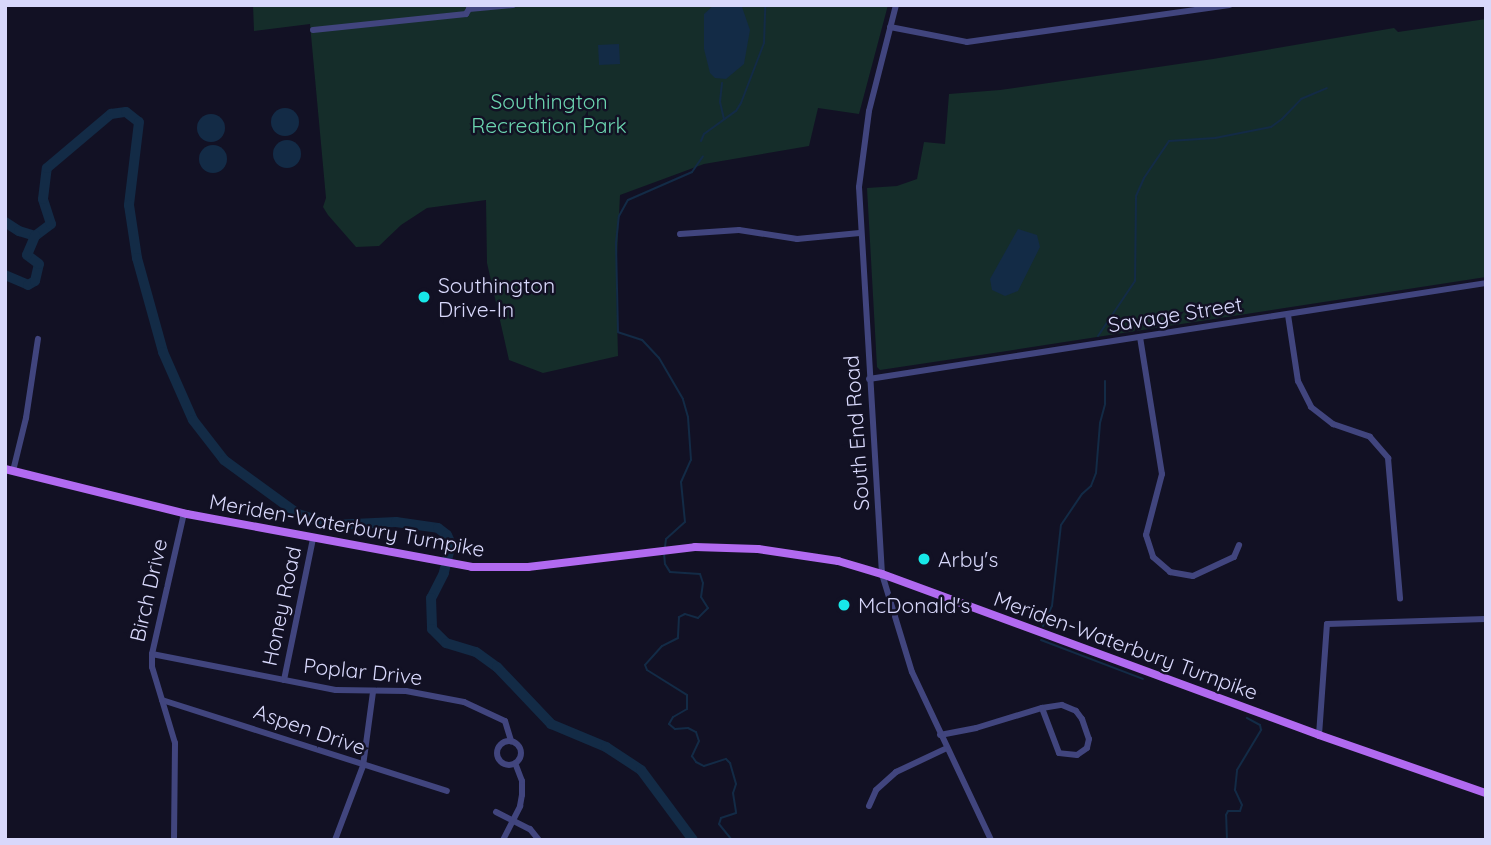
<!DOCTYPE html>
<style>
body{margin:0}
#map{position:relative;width:1491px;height:845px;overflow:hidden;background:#121124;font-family:Quicksand,sans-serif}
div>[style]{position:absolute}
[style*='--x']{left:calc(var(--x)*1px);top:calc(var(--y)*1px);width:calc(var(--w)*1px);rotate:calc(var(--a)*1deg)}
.green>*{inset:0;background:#152d2a}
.water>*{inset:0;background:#132b46;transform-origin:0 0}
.round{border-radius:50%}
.stream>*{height:2px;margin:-1px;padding:0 1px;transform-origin:1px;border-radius:1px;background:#132b46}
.river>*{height:10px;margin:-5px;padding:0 5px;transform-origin:5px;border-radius:5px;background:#132b46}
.minor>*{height:6px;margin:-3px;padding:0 3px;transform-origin:3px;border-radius:3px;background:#41457e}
.minor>.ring{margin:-3px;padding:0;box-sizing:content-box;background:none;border:6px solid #41457e;border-radius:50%}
.major>*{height:8px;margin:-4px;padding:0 4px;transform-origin:4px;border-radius:4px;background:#b16af0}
.dots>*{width:19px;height:19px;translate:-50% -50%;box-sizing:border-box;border:4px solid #121124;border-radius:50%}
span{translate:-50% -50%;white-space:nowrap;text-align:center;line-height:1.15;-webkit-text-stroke:5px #121124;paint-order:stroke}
.park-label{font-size:21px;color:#6bd4af}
.poi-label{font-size:21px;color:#d8d8fb}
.left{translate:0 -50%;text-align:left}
.street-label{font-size:21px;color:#d8d8fb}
.frame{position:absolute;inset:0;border:7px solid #d8d8fb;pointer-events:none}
</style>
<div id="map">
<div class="green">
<i style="clip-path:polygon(253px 5px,888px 5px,859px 114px,818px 108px,809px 146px,704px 164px,620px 195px,616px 277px,618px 356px,543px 373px,509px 360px,487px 263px,486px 200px,427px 208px,401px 225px,379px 246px,356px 247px,328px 215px,323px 207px,326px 198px,310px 24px,254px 31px)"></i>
<i style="clip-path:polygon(1486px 19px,1486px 277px,1007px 351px,880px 370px,877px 367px,867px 188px,897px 186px,917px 179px,924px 142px,945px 144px,949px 94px,1000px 90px,1213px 59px,1394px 28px,1398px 32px)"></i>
</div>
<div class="water">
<i style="clip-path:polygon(714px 5px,742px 7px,750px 30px,744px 64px,726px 79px,715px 78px,710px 73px,704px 49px,704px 14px)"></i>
<i style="left:619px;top:44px;width:20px;height:21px;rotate:87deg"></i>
<i class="round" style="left:271px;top:108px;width:28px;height:28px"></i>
<i class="round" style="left:197px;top:114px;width:28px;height:28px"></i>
<i class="round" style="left:273px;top:140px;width:28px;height:28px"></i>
<i class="round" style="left:199px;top:145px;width:28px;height:28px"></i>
<i style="clip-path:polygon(1018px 229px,1037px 235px,1040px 247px,1018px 291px,1005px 296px,992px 290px,990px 279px)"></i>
</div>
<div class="stream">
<i style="--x:722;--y:83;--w:19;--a:96"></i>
<i style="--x:720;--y:102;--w:17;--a:77"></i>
<i style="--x:701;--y:141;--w:8;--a:-67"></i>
<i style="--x:704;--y:134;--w:39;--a:-36"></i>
<i style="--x:736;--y:111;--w:9;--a:-58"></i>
<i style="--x:741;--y:103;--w:64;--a:-69"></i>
<i style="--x:764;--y:43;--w:38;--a:-88"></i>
<i style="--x:1098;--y:336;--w:66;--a:-56.1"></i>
<i style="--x:1135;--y:281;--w:85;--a:-89.3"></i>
<i style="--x:1136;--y:196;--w:20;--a:-66"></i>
<i style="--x:1144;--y:178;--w:45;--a:-56"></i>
<i style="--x:1169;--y:141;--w:46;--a:-3.7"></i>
<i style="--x:1215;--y:138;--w:57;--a:-11.1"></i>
<i style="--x:1271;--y:127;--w:14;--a:-36"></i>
<i style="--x:1282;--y:119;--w:28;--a:-46"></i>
<i style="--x:1301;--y:99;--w:28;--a:-23"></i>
<i style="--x:665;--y:547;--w:8;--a:-83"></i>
<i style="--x:666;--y:539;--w:25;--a:-42"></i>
<i style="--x:685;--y:522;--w:40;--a:-95.7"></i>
<i style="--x:681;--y:482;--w:24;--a:-66"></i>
<i style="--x:691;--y:460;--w:43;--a:-94"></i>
<i style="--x:688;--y:417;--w:19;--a:-106"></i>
<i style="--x:683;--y:399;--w:48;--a:-120.3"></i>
<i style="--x:659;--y:358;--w:25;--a:-133"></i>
<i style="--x:642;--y:340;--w:25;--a:-162"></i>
<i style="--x:618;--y:332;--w:89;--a:-91.3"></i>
<i style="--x:616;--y:243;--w:27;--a:-84"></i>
<i style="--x:619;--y:216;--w:18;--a:-61"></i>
<i style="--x:628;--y:200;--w:70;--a:-23.6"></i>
<i style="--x:692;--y:172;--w:19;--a:-55"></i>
<i style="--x:664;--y:553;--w:11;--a:85"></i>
<i style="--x:665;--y:564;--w:9;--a:58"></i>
<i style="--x:670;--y:572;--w:30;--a:4"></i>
<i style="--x:700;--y:574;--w:9;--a:72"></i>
<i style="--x:703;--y:583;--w:14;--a:98"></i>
<i style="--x:701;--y:597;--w:13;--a:58"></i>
<i style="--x:708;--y:608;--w:14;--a:135"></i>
<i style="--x:698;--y:618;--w:14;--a:-163"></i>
<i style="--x:685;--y:614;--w:7;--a:153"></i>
<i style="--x:679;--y:617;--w:21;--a:93"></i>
<i style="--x:678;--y:638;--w:18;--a:153"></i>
<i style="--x:662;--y:646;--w:25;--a:132"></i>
<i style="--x:645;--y:665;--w:5;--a:68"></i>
<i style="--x:647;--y:670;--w:47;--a:32"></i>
<i style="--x:687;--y:695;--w:14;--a:90"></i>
<i style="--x:687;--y:709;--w:16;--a:150"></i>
<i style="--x:673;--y:717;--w:8;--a:120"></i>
<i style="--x:669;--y:724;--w:8;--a:40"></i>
<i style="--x:675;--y:729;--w:13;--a:-4"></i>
<i style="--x:688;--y:728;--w:9;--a:27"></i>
<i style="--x:696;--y:732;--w:9;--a:72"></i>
<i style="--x:699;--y:741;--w:17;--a:115"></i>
<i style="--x:692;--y:756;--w:7;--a:56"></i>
<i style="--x:696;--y:762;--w:9;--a:27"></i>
<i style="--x:704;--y:766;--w:23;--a:-18"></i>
<i style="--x:726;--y:759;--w:6;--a:45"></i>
<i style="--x:730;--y:763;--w:22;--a:74"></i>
<i style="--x:736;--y:784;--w:9;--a:108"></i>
<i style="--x:733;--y:793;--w:20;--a:81"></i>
<i style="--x:736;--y:813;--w:16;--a:162"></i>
<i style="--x:721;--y:818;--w:6;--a:108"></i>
<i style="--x:719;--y:824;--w:21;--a:51"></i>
<i style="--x:1043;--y:626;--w:22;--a:-66"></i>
<i style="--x:1052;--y:606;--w:81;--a:-83.7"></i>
<i style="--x:1061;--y:525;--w:37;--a:-56"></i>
<i style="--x:1082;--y:494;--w:12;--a:-42"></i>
<i style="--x:1091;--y:486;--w:14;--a:-69"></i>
<i style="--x:1096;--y:473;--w:50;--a:-85.4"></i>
<i style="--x:1100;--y:423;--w:20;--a:-75"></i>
<i style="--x:1105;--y:404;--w:23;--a:-90"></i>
<i style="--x:1041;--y:640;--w:109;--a:20.9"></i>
<i style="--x:1227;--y:840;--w:25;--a:-92"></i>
<i style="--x:1226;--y:815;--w:4;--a:-63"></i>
<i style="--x:1228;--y:811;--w:12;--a:0"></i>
<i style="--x:1240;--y:811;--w:6;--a:-72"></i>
<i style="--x:1242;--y:805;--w:17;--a:-115"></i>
<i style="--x:1235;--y:790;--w:20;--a:-84"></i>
<i style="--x:1237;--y:770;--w:47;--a:-59"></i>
<i style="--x:1261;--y:730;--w:5;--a:-101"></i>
<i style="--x:1260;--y:725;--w:15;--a:-152"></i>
</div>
<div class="river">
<i style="--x:5;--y:222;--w:17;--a:33"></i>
<i style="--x:19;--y:231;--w:17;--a:17"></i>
<i style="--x:35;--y:236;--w:20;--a:-37"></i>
<i style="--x:51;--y:224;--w:26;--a:-108"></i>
<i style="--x:43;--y:199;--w:31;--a:-83"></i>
<i style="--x:47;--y:168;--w:84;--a:-40.2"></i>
<i style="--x:111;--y:114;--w:15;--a:-8"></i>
<i style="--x:126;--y:112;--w:16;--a:38"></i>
<i style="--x:139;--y:122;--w:84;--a:96.9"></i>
<i style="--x:129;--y:205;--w:54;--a:81.4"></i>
<i style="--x:137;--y:258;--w:98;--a:74.5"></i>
<i style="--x:163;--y:352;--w:74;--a:66.2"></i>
<i style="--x:193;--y:420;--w:51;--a:52.2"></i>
<i style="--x:224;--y:460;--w:92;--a:36.1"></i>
<i style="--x:298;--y:514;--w:36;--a:18"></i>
<i style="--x:332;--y:525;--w:64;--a:-2.7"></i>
<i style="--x:396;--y:522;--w:42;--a:8.1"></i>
<i style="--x:438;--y:528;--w:11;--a:38"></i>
<i style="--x:447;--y:535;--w:10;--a:66"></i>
<i style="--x:451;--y:544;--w:30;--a:104"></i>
<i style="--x:444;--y:573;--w:28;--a:117"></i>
<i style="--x:431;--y:598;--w:31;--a:88"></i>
<i style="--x:432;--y:629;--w:20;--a:45"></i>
<i style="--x:446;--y:643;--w:31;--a:17"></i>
<i style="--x:476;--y:652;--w:26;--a:36"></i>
<i style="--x:497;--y:667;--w:79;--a:46.5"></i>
<i style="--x:551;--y:724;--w:60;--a:22.7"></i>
<i style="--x:606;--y:747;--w:42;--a:33.3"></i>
<i style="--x:641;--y:770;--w:87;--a:53.4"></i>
<i style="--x:5;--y:275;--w:25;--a:23"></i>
<i style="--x:28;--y:285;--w:8;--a:-30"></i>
<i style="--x:35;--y:281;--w:17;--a:-77"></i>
<i style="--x:39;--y:264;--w:15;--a:-143"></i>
<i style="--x:27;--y:255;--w:21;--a:-67"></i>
</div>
<div class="minor">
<i style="--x:896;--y:5;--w:109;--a:104.3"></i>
<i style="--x:869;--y:111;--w:77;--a:97.5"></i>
<i style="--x:859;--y:187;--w:388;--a:86.6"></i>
<i style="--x:882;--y:574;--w:102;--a:73"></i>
<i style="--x:912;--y:672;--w:186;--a:64.8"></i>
<i style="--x:890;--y:27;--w:78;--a:11"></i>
<i style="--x:967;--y:42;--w:265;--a:-8"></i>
<i style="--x:313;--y:30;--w:154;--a:-6"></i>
<i style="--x:466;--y:14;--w:6;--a:-59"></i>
<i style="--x:469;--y:9;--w:44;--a:-5.2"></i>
<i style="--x:680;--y:234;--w:59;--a:-3.9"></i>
<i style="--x:739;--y:230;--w:59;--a:8.8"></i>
<i style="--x:797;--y:239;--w:63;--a:-5.4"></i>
<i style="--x:1288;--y:315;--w:67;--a:81.4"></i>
<i style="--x:1298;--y:381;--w:29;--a:63"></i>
<i style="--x:1311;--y:407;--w:28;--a:38"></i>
<i style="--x:1333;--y:424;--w:39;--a:19"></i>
<i style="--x:1370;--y:437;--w:28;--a:49"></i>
<i style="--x:1388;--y:458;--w:141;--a:85.1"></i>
<i style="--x:1140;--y:337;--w:139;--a:80.9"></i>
<i style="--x:1162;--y:474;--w:63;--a:104.7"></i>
<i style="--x:1146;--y:535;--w:23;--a:72"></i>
<i style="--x:1153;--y:557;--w:23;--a:41"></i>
<i style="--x:1170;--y:572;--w:23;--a:10"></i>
<i style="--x:1193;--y:576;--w:45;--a:-24.9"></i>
<i style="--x:1234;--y:557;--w:13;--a:-67"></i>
<i style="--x:869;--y:379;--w:624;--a:-8.84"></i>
<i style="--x:13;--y:471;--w:55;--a:-76.2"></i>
<i style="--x:26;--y:418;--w:80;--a:-81.4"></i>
<i style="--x:152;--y:654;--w:187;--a:11.1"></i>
<i style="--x:336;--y:690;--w:70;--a:0.8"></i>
<i style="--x:406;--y:691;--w:59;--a:10.7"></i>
<i style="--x:464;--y:702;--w:45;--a:24.9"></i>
<i style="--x:505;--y:721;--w:21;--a:73"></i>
<i style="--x:284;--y:680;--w:144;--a:-78.4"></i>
<i style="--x:162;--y:700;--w:299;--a:17.7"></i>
<i style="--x:940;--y:735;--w:37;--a:-11"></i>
<i style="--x:976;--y:728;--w:69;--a:-16.9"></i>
<i style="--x:1042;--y:708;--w:20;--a:-9"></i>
<i style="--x:1062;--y:705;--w:15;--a:23"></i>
<i style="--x:1076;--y:711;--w:10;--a:53"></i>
<i style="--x:1082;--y:719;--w:21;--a:71"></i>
<i style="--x:1089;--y:739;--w:9;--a:103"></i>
<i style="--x:1087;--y:748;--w:12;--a:145"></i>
<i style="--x:1077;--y:755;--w:18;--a:-174"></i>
<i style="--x:1059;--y:753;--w:48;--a:-110.7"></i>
<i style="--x:1319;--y:735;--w:111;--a:-85.9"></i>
<i style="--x:1327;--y:624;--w:159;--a:-1.8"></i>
<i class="ring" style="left:497px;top:741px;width:18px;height:18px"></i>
<i style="--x:869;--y:806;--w:17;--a:-66"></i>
<i style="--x:876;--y:790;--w:27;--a:-42"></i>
<i style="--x:896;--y:772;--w:56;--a:-25.2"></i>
<i style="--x:496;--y:812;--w:38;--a:27"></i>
<i style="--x:530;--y:829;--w:14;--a:51"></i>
<i style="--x:174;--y:840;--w:97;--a:-89.4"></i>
<i style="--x:175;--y:743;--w:79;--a:-106.8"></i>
<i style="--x:152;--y:667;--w:13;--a:-90"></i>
<i style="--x:152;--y:654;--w:145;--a:-77.2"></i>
<i style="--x:335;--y:840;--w:79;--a:-69.3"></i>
<i style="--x:363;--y:766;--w:75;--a:-82.3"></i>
<i style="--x:503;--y:840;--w:38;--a:-63"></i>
<i style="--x:520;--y:806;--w:11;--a:-80"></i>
<i style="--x:522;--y:795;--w:14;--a:-90"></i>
<i style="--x:522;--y:781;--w:19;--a:-111"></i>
</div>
<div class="major">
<i style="--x:5;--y:469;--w:187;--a:13.9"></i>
<i style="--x:187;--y:514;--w:290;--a:10.5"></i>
<i style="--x:472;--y:567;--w:56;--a:0"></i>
<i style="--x:528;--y:567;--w:168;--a:-6.8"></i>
<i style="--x:695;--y:547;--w:63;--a:1.8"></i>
<i style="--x:758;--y:549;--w:81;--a:8.5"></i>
<i style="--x:838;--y:561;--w:46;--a:16.5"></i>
<i style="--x:882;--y:574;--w:466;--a:20.2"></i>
<i style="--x:1319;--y:735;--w:177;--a:19.2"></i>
</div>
<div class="dots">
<i style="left:424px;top:297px;background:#17e8e8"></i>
<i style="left:924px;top:559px;background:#17e8e8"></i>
<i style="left:844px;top:605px;background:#17e8e8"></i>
</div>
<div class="park-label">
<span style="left:549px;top:113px">Southington<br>Recreation Park</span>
</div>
<div class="poi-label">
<span class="left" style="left:438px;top:297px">Southington<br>Drive-In</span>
<span class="left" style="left:938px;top:559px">Arby's</span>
<span class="left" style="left:858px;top:605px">McDonald's</span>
</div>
<div class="street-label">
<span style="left:1175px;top:314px;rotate:-9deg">Savage Street</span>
<span style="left:856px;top:433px;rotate:-94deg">South End Road</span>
<span style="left:347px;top:525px;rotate:10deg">Meriden-Waterbury Turnpike</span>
<span style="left:148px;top:590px;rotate:-77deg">Birch Drive</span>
<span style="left:281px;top:606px;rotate:-78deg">Honey Road</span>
<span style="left:1126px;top:645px;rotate:20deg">Meriden-Waterbury Turnpike</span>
<span style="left:363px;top:671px;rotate:6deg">Poplar Drive</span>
<span style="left:310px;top:729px;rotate:19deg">Aspen Drive</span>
</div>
<div class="frame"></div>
</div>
